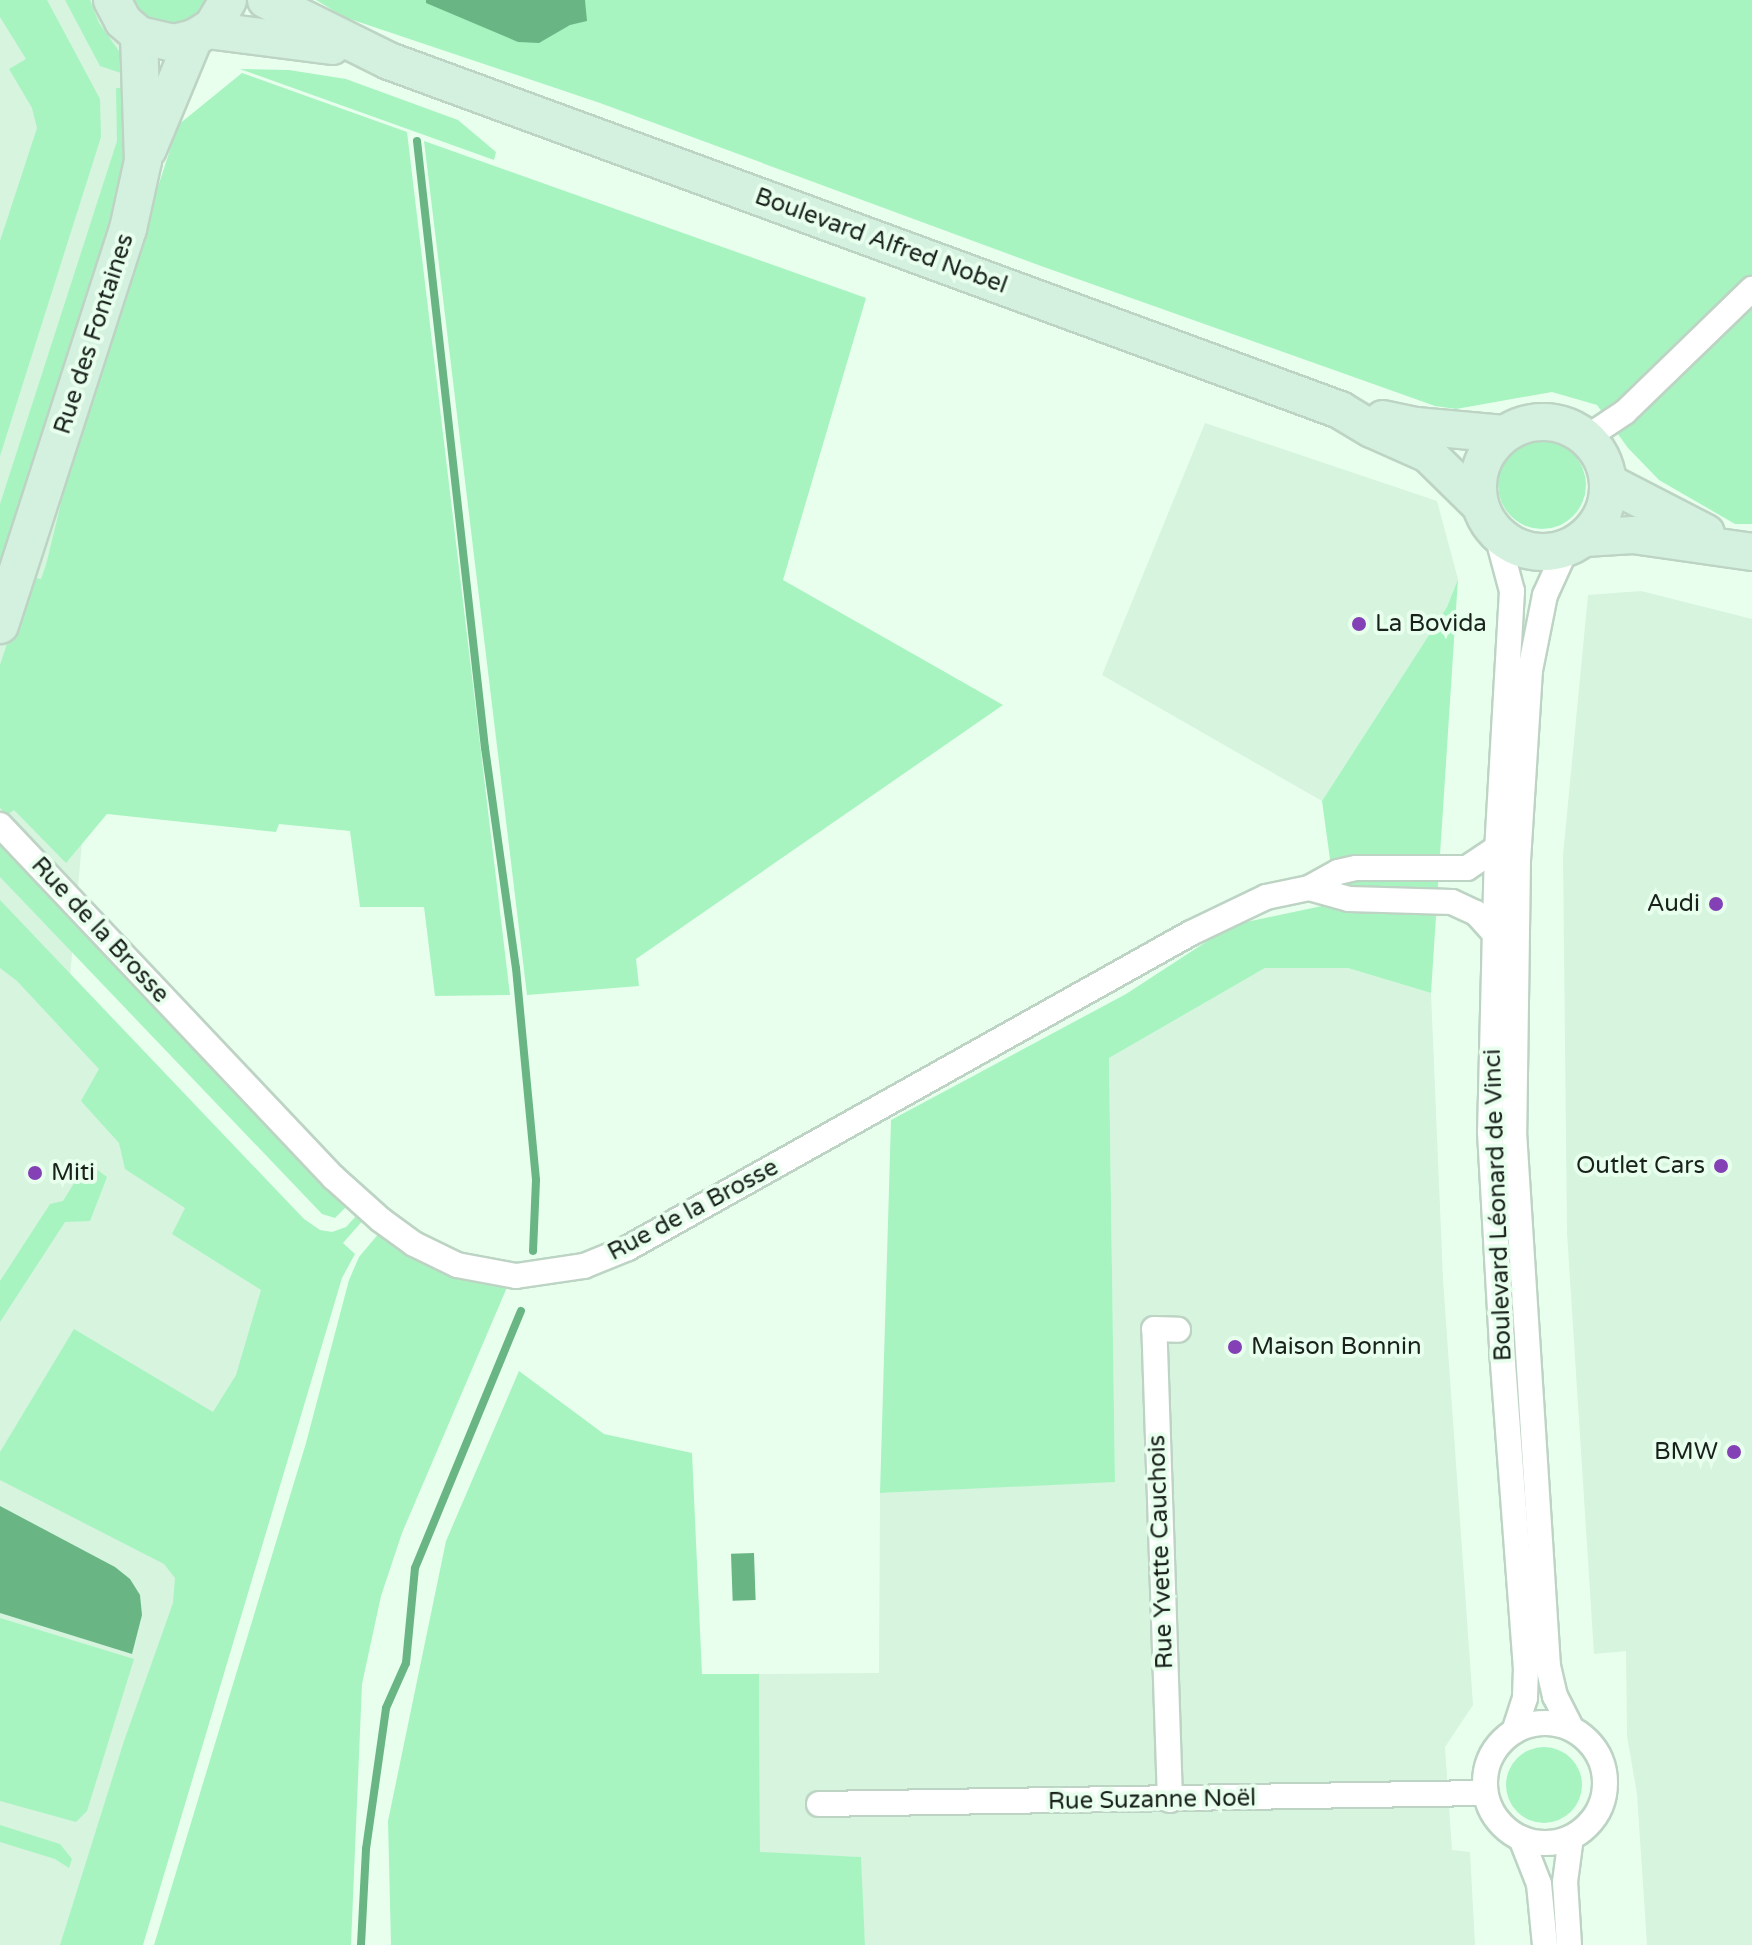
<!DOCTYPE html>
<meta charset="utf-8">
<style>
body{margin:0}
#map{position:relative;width:1752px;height:1945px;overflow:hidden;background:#e8ffee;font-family:"Varela Round",sans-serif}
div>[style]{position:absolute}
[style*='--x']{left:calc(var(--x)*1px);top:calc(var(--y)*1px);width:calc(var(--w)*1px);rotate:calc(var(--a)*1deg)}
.built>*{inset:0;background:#d6f4de}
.green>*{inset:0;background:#a8f4c1}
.round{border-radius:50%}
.water>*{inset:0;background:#69b684;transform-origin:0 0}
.stream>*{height:8px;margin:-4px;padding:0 4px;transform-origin:4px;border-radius:4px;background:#69b684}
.roads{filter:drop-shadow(2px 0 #bdd4c4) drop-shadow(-2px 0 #bdd4c4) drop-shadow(0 2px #bdd4c4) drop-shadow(0 -2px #bdd4c4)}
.street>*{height:24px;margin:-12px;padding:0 12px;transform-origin:12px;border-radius:12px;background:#fff}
.street>.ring{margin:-12px;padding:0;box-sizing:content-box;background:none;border:24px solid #fff;border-radius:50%}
.secondary>*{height:36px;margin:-18px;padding:0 18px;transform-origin:18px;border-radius:18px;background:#d4f1df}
.secondary>.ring{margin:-18px;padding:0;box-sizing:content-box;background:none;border:36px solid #d4f1df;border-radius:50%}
.dots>*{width:22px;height:22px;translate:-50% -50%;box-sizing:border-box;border:4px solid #e8ffee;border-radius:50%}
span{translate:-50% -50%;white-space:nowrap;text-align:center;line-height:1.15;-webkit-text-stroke:8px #e8ffee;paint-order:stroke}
.street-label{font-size:24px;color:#19211b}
.poi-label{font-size:24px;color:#19211b}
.left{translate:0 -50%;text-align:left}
.right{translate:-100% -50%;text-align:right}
</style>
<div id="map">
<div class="built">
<i style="clip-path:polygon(0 0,111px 0,139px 35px,143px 161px,67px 1010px,288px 1250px,187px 1566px,76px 1945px,0 1945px)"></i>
<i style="clip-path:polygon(1205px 423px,1437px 501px,1458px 579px,1447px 607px,1322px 801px,1102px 675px)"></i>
<i style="clip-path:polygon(1641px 591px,1752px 619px,1752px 1945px,1647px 1945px,1637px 1794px,1627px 1736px,1626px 1651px,1594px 1654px,1567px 1233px,1563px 855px,1588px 595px)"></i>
<i style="clip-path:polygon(1265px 968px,1348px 968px,1431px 993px,1443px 1279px,1473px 1705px,1445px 1747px,1452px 1850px,1470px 1852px,1475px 1945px,865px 1945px,860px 1857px,760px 1853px,759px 1674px,879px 1673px,880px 1493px,1115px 1481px,1109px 1058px)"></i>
</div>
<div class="green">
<i style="clip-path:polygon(0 0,47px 0,100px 99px,101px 137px,0 456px,0 241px,37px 128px,32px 108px,9px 69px,26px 59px,0 17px)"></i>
<i style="clip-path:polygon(65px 0,90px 0,99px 23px,121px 54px,130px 76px,100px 66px)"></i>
<i style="clip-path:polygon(133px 0,214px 0,200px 19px,172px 28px,147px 19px)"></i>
<i style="clip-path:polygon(316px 0,1752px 0,1752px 524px,1735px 524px,1659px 480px,1628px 448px,1597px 405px,1552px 392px,1456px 409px,1435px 406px,1041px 266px,600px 103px,344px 17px)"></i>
<i style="clip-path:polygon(240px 69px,289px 70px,346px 79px,458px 120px,496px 152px,494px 160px)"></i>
<i style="clip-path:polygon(242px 73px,407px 132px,510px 995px,435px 996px,424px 907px,360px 907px,350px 831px,279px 824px,276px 832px,107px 814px,66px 863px,14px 810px,7px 815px,0 808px,0 665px,29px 577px,41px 579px,46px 565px,78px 433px,178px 125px)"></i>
<i style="clip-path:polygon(116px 88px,130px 88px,121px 192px,0 575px,0 504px,117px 141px)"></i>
<i style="clip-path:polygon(424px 141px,866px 298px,783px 580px,1003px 705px,636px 959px,639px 986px,527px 995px)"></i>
<i class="round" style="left:1498px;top:441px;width:88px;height:88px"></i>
<i style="clip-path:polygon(1458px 579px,1431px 993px,1348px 968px,1265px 968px,1109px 1058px,1115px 1482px,880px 1493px,891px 1120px,1126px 994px,1232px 925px,1336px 903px,1322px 801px,1447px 607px)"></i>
<i style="clip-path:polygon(0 841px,348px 1205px,335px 1218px,322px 1214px,0 877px)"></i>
<i style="clip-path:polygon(0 900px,304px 1219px,320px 1230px,332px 1232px,346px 1227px,356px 1216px,365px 1218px,343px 1243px,355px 1254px,342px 1278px,143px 1945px,60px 1945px,124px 1741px,173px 1603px,175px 1578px,164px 1564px,0 1480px,0 1452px,74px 1329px,213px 1412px,236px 1375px,261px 1290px,172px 1234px,185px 1208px,125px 1169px,119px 1143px,81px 1101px,99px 1069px,17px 981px,0 968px)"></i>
<i style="clip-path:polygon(87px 1162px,107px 1177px,90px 1221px,65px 1222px,0 1322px,0 1281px,50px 1204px,63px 1201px)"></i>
<i style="clip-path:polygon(380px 1232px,508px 1285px,402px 1533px,381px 1596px,362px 1684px,351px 1945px,154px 1945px,306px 1443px,349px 1280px,359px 1257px)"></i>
<i style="clip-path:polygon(519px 1371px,604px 1434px,692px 1453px,702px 1674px,759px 1674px,760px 1852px,861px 1857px,865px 1945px,391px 1945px,388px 1821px,446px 1541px)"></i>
<i style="clip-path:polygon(0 1618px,134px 1659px,87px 1811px,76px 1822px,0 1801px)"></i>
<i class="round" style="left:1506px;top:1747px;width:76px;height:76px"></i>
<i style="clip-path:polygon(0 1825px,60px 1844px,72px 1859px,69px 1868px,55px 1859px,0 1842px)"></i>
</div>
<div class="water">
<i style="clip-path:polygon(426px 0,585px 0,587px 21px,570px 25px,539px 43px,518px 42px,426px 3px)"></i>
<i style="clip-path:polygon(0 1506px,115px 1567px,130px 1579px,140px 1595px,142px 1615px,132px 1654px,0 1613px)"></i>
<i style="left:754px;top:1553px;width:47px;height:23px;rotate:88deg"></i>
</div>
<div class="stream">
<i style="--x:417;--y:141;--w:611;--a:83.61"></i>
<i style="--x:485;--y:748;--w:222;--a:82"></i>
<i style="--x:516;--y:968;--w:213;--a:84.6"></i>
<i style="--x:536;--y:1180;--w:71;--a:92.4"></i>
<i style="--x:361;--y:1945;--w:96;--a:-87"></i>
<i style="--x:366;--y:1849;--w:142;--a:-81.9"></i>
<i style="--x:386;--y:1708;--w:49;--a:-66"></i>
<i style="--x:406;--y:1663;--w:95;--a:-84.6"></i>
<i style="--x:415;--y:1568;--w:278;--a:-67.6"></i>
</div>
<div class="roads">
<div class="street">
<i style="--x:1586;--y:438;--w:47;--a:-33.7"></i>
<i style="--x:1625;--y:412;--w:177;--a:-44.1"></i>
<i style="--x:1497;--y:535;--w:58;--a:75"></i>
<i style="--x:1512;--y:591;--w:257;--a:93.3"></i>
<i style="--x:1497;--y:848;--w:284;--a:91.4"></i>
<i style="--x:1490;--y:1132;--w:218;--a:86.8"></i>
<i style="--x:1502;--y:1350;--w:319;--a:85.7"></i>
<i style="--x:1526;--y:1668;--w:30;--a:92"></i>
<i style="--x:1525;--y:1698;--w:35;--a:108"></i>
<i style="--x:1566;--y:549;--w:51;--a:114.5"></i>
<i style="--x:1545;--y:595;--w:76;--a:101.3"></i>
<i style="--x:1530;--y:670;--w:189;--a:93.6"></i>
<i style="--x:1518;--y:859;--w:273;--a:90.8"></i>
<i style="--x:1514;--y:1132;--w:535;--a:86.36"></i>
<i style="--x:1548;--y:1666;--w:31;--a:77"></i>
<i style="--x:1555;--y:1696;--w:36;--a:63"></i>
<i style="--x:0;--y:825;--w:485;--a:46.6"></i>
<i style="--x:333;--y:1177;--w:64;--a:41.9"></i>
<i style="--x:381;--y:1220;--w:41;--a:36"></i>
<i style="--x:414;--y:1244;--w:48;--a:26"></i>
<i style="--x:457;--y:1265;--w:60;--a:10.6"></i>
<i style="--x:516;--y:1276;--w:69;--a:-8.4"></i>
<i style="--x:584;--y:1266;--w:48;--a:-22.2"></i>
<i style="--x:628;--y:1248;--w:645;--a:-29.23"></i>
<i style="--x:1191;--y:933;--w:83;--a:-25.6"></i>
<i style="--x:1266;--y:897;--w:44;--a:-11.8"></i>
<i style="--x:1309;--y:888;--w:41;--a:15.4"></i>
<i style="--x:1349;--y:899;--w:103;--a:1.7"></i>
<i style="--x:1452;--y:902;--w:26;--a:25"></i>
<i style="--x:1476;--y:913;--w:25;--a:48"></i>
<i style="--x:1309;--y:888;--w:33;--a:-29"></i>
<i style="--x:1338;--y:872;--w:18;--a:-13"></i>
<i style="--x:1356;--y:868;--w:111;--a:0"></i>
<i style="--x:1467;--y:868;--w:36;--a:-34"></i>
<i class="ring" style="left:1485px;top:1723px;width:96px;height:96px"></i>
<i style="--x:1170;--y:1800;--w:471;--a:-91.9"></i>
<i style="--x:1154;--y:1329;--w:24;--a:2"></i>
<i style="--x:819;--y:1804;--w:666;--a:-0.95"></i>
<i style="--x:1521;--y:1838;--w:49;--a:68.6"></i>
<i style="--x:1539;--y:1884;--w:61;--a:84.4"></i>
<i style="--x:1569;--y:1945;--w:63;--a:-93.6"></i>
<i style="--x:1565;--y:1882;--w:45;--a:-82.4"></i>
</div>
<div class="secondary">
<i style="--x:112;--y:0;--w:24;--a:62"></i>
<i style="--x:123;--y:21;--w:21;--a:41"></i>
<i style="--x:139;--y:35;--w:36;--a:13"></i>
<i style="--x:174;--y:43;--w:21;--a:-14"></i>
<i style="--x:194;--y:38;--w:21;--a:-31"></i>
<i style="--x:212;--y:27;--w:31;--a:-59"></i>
<i style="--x:266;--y:0;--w:137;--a:26.4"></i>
<i style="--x:389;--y:61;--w:1013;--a:20.15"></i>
<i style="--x:1340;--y:410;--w:37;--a:31"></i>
<i style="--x:1372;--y:429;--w:61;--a:24.1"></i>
<i style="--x:1428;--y:454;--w:73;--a:44.4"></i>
<i style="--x:207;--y:30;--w:126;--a:7.3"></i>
<i style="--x:148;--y:149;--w:120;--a:-67.5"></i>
<i style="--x:1383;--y:419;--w:34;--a:12"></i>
<i style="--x:1416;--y:426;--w:88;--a:5.2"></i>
<i class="ring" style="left:1478px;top:422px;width:94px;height:94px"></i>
<i style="--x:1609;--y:483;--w:109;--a:27.3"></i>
<i style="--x:1585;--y:538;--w:48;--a:-3.6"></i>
<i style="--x:1633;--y:535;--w:120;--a:8.1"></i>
<i style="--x:0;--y:625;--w:416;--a:-72.1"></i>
<i style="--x:128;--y:229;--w:70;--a:-77.6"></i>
<i style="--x:143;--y:161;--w:126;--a:-91.8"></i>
</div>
</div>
<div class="dots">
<i style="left:1359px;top:624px;background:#8441b5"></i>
<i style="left:1716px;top:904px;background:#8441b5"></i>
<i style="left:1721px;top:1166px;background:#8441b5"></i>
<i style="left:35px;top:1173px;background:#8441b5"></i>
<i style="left:1235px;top:1347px;background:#8441b5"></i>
<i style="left:1734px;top:1452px;background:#8441b5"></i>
</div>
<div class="street-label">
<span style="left:881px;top:241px;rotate:20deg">Boulevard Alfred Nobel</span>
<span style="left:94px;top:334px;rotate:-72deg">Rue des Fontaines</span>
<span style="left:100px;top:930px;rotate:47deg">Rue de la Brosse</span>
<span style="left:1498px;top:1205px;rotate:-92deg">Boulevard Léonard de Vinci</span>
<span style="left:693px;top:1210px;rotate:-28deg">Rue de la Brosse</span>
<span style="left:1161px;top:1552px;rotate:-92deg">Rue Yvette Cauchois</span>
<span style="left:1152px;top:1800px;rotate:-1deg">Rue Suzanne Noël</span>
</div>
<div class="poi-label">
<span class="left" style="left:1375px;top:624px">La Bovida</span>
<span class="right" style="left:1700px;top:904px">Audi</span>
<span class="right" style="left:1705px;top:1166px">Outlet Cars</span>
<span class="left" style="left:51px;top:1173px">Miti</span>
<span class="left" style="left:1251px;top:1347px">Maison Bonnin</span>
<span class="right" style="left:1718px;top:1452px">BMW</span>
</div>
</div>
